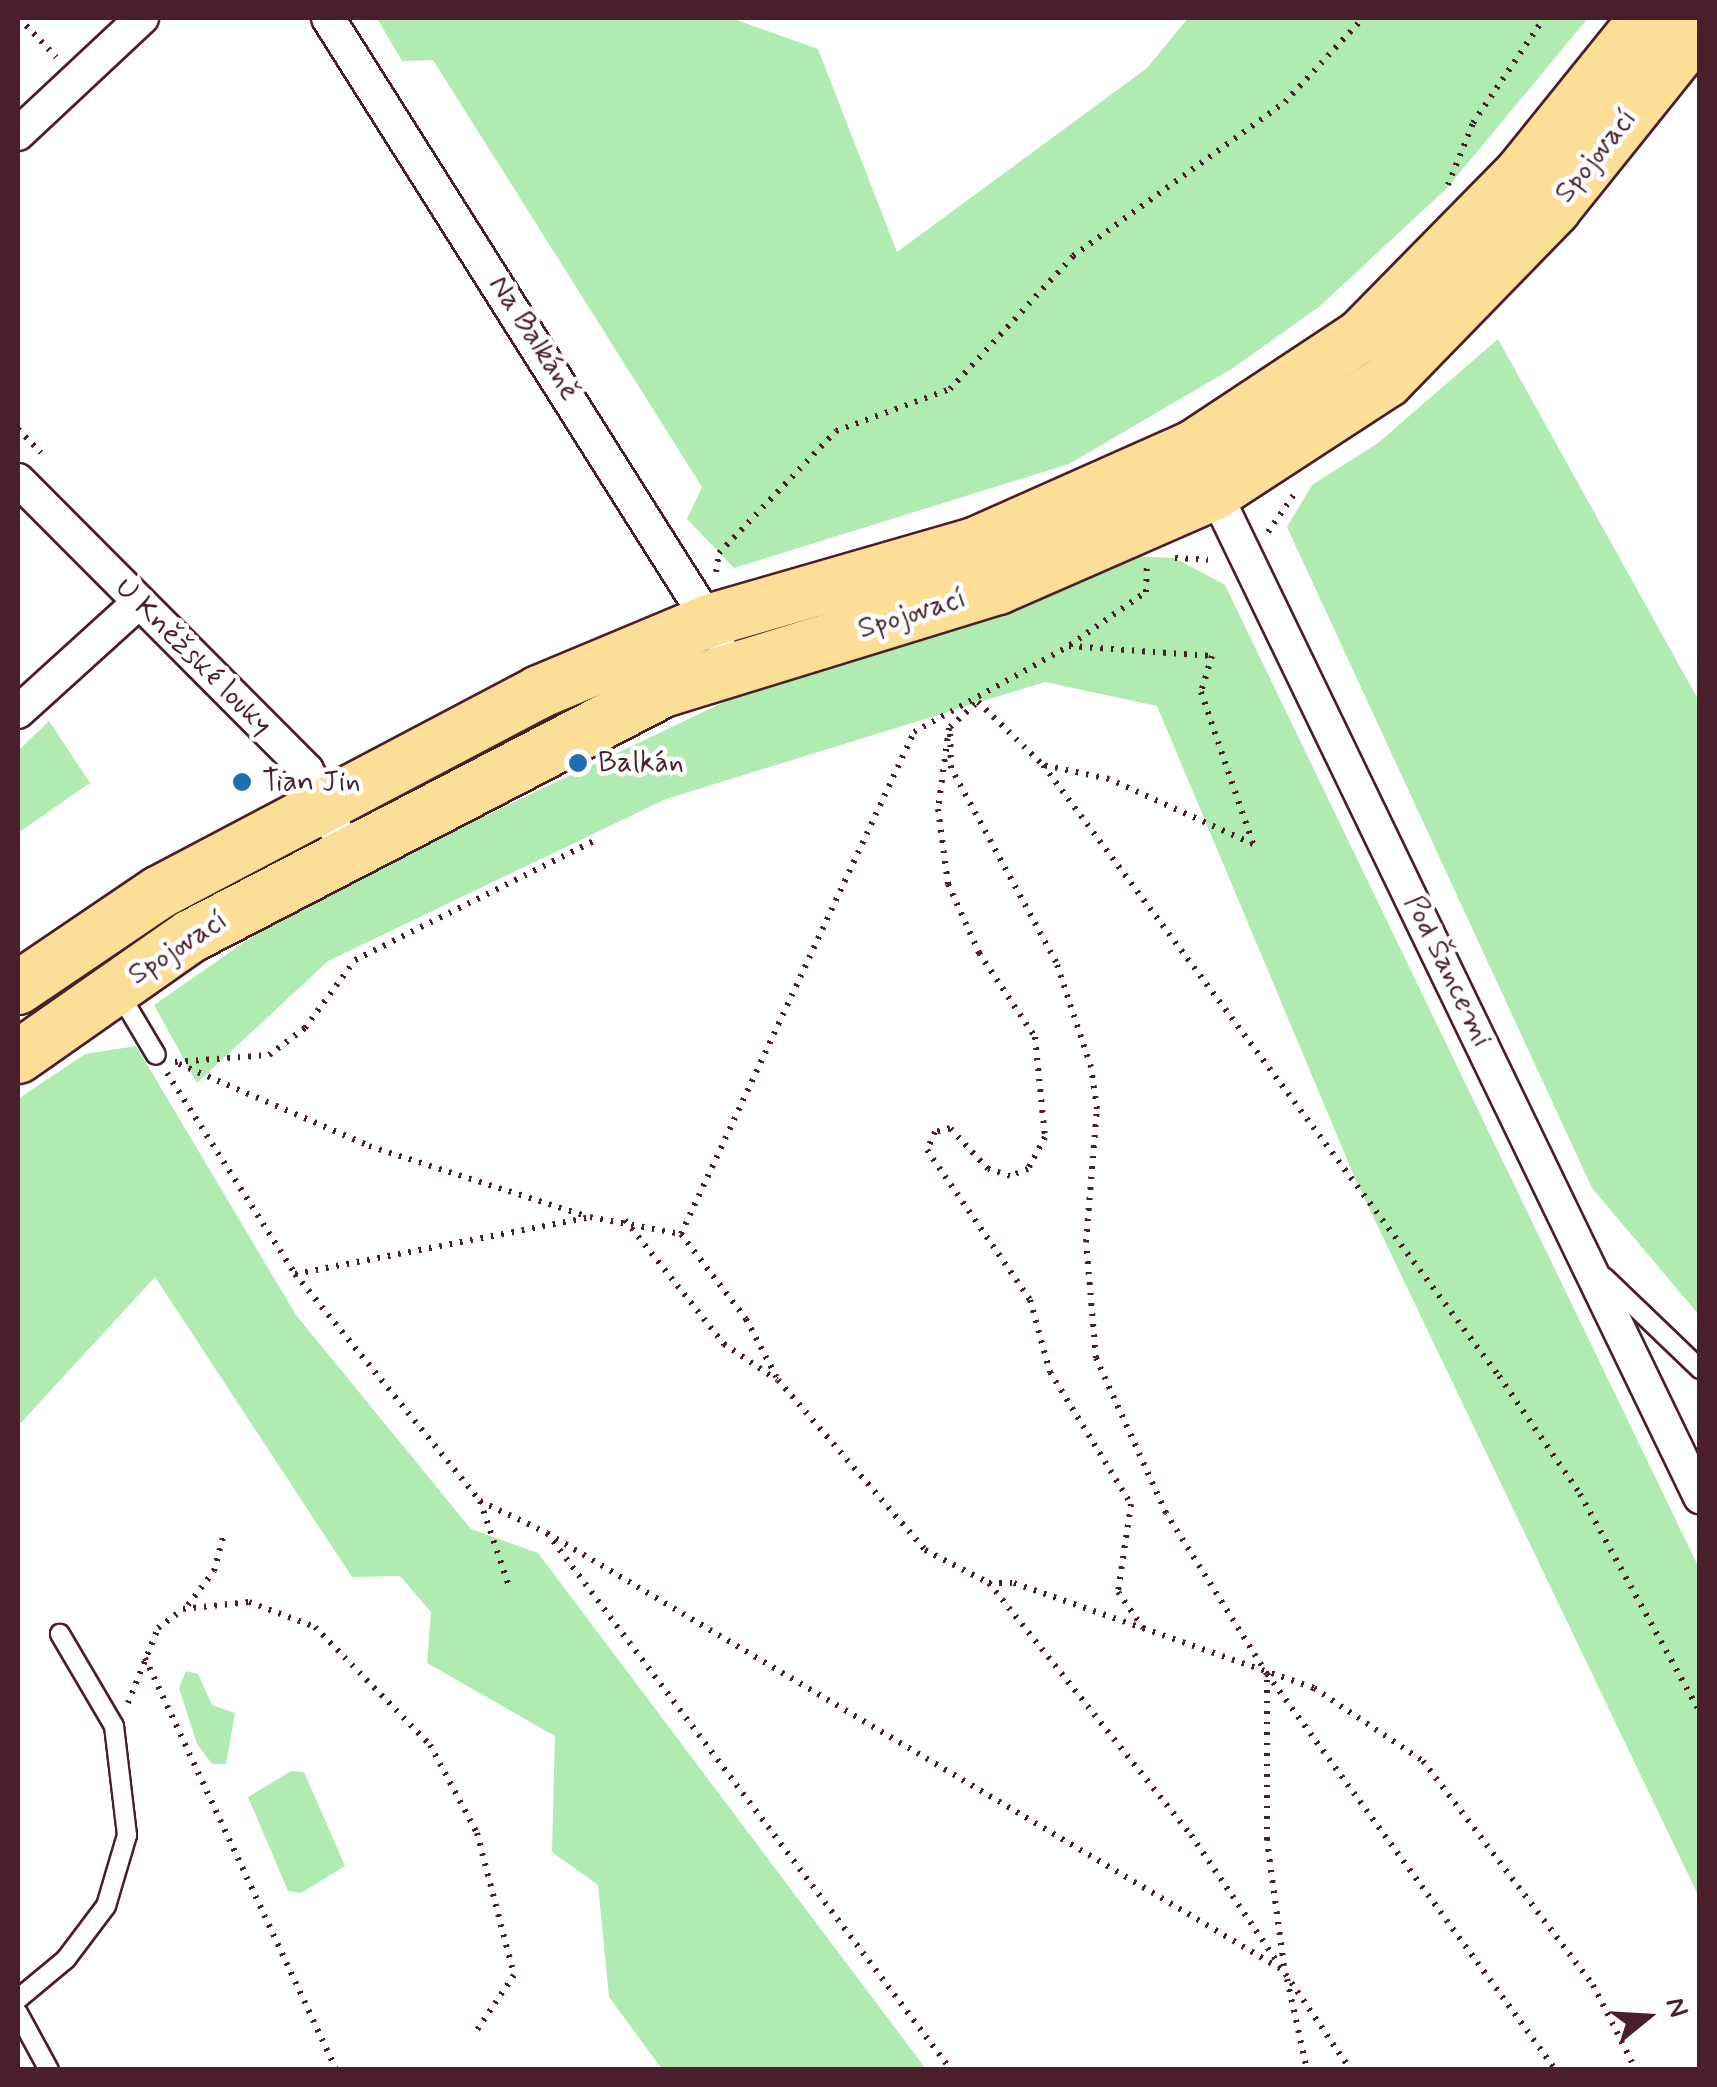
<!DOCTYPE html>
<meta charset="utf-8">
<style>
body{margin:0}
#map{position:relative;width:1717px;height:2087px;overflow:hidden;background:#fff;font-family:Mynerve,sans-serif}
div>[style]{position:absolute}
[style*='--x']{left:calc(var(--x)*1px);top:calc(var(--y)*1px);width:calc(var(--w)*1px);rotate:calc(var(--a)*1deg)}
.green>*{inset:0;background:#b0ecb1}
.path>*{height:6px;margin-top:-3px;transform-origin:0;background:repeating-linear-gradient(90deg,#4a1f2b 0 2.5px,transparent 0 10.5px)}
.roads{filter:drop-shadow(2px 0 #4a1f2b) drop-shadow(-2px 0 #4a1f2b) drop-shadow(0 2px #4a1f2b) drop-shadow(0 -2px #4a1f2b)}
.lane>*{height:18px;margin:-9px;padding:0 9px;transform-origin:9px;border-radius:9px;background:#fff}
.street>*{height:32px;margin:-16px;padding:0 16px;transform-origin:16px;border-radius:16px;background:#fff}
.primary>*{height:52px;margin:-26px;padding:0 26px;transform-origin:26px;border-radius:26px;background:#fdde96}
.dots>*{width:28px;height:28px;translate:-50% -50%;box-sizing:border-box;border:5px solid #fff;border-radius:50%}
span{translate:-50% -50%;white-space:nowrap;text-align:center;line-height:1.15;-webkit-text-stroke:9px #fff;paint-order:stroke}
.street-label{font-size:30px;color:#4a1f2b}
.poi-label{font-size:30px;color:#4a1f2b}
.left{translate:0 -50%;text-align:left}
.frame{position:absolute;inset:0;border:20px solid #4a1f2b;pointer-events:none}
.north{position:absolute;left:1597px;top:1967px;width:100px;height:100px;-webkit-text-stroke:8px #fff;paint-order:stroke;rotate:72deg;font-size:28px;font-weight:700;line-height:40px;text-align:center;color:#4a1f2b}
.north::after{content:'';display:block;margin:auto;width:35px;height:45px;background:#4a1f2b;clip-path:polygon(50% 0,100% 100%,50% 72%,0 100%)}
</style>
<div id="map">
<div class="green">
<i style="clip-path:polygon(731px 18px,818px 49px,897px 252px,1147px 68px,1188px 18px,1588px 18px,1447px 188px,1320px 306px,1233px 368px,1069px 464px,734px 568px,687px 519px,702px 487px,433px 60px,402px 61px,378px 20px)"></i>
<i style="clip-path:polygon(1498px 339px,1699px 701px,1699px 1315px,1592px 1188px,1287px 527px,1312px 485px,1378px 443px)"></i>
<i style="clip-path:polygon(1128px 556px,1175px 558px,1225px 585px,1699px 1568px,1699px 1897px,1357px 1183px,1157px 706px,1045px 682px,666px 799px,328px 961px,197px 1083px,154px 1005px,296px 906px,741px 694px,976px 624px)"></i>
<i style="clip-path:polygon(49px 721px,90px 783px,18px 833px,18px 751px)"></i>
<i style="clip-path:polygon(136px 1046px,296px 1315px,471px 1529px,538px 1553px,926px 2069px,662px 2069px,609px 1997px,598px 1885px,552px 1852px,555px 1736px,427px 1663px,431px 1612px,400px 1576px,352px 1577px,155px 1277px,18px 1426px,18px 1099px,85px 1054px)"></i>
<i style="clip-path:polygon(186px 1671px,198px 1674px,212px 1705px,235px 1713px,226px 1764px,212px 1764px,197px 1744px,179px 1688px)"></i>
<i style="clip-path:polygon(291px 1771px,304px 1772px,345px 1866px,301px 1893px,288px 1891px,248px 1797px)"></i>
</div>
<div class="path">
<i style="--x:19;--y:18;--w:54;--a:46.5"></i>
<i style="--x:1448;--y:185;--w:67;--a:-68"></i>
<i style="--x:1473;--y:123;--w:127;--a:-55.9"></i>
<i style="--x:18;--y:429;--w:33;--a:46"></i>
<i style="--x:1268;--y:532;--w:47;--a:-55.3"></i>
<i style="--x:1175;--y:558;--w:33;--a:3"></i>
<i style="--x:716;--y:572;--w:19;--a:-81"></i>
<i style="--x:719;--y:553;--w:169;--a:-46.2"></i>
<i style="--x:836;--y:431;--w:121;--a:-20.2"></i>
<i style="--x:950;--y:389;--w:181;--a:-47.2"></i>
<i style="--x:1073;--y:256;--w:262;--a:-36"></i>
<i style="--x:1285;--y:102;--w:115;--a:-47.1"></i>
<i style="--x:1070;--y:645;--w:93;--a:-34.9"></i>
<i style="--x:1146;--y:592;--w:24;--a:-88"></i>
<i style="--x:949;--y:728;--w:82;--a:97.7"></i>
<i style="--x:938;--y:809;--w:76;--a:82.4"></i>
<i style="--x:948;--y:884;--w:76;--a:65.8"></i>
<i style="--x:979;--y:953;--w:101;--a:56.3"></i>
<i style="--x:1035;--y:1037;--w:100;--a:84.3"></i>
<i style="--x:1045;--y:1137;--w:36;--a:118"></i>
<i style="--x:1028;--y:1169;--w:19;--a:159"></i>
<i style="--x:1010;--y:1176;--w:23;--a:-162"></i>
<i style="--x:988;--y:1169;--w:56;--a:-132.8"></i>
<i style="--x:950;--y:1128;--w:16;--a:165"></i>
<i style="--x:935;--y:1132;--w:20;--a:114"></i>
<i style="--x:927;--y:1150;--w:182;--a:55.5"></i>
<i style="--x:1030;--y:1300;--w:75;--a:74.5"></i>
<i style="--x:1050;--y:1372;--w:155;--a:58.5"></i>
<i style="--x:1131;--y:1504;--w:89;--a:98.4"></i>
<i style="--x:1118;--y:1592;--w:44;--a:55.2"></i>
<i style="--x:175;--y:1062;--w:94;--a:-4.3"></i>
<i style="--x:269;--y:1055;--w:45;--a:-36.9"></i>
<i style="--x:305;--y:1028;--w:84;--a:-53.7"></i>
<i style="--x:355;--y:960;--w:269;--a:-26.5"></i>
<i style="--x:179;--y:1064;--w:207;--a:23.3"></i>
<i style="--x:369;--y:1146;--w:231;--a:17.9"></i>
<i style="--x:167;--y:1073;--w:238;--a:57.5"></i>
<i style="--x:295;--y:1274;--w:293;--a:50.8"></i>
<i style="--x:480;--y:1501;--w:93;--a:71.2"></i>
<i style="--x:625;--y:1220;--w:159;--a:51.4"></i>
<i style="--x:724;--y:1344;--w:64;--a:34.2"></i>
<i style="--x:681;--y:1234;--w:553;--a:-65.1"></i>
<i style="--x:914;--y:732;--w:177;--a:-29"></i>
<i style="--x:1069;--y:646;--w:143;--a:4"></i>
<i style="--x:1212;--y:656;--w:38;--a:107"></i>
<i style="--x:1201;--y:692;--w:161;--a:71.1"></i>
<i style="--x:1253;--y:844;--w:158;--a:-155.7"></i>
<i style="--x:1109;--y:779;--w:67;--a:-168"></i>
<i style="--x:295;--y:1274;--w:300;--a:-10.9"></i>
<i style="--x:590;--y:1217;--w:93;--a:10.6"></i>
<i style="--x:681;--y:1234;--w:107;--a:52.6"></i>
<i style="--x:746;--y:1319;--w:69;--a:62.3"></i>
<i style="--x:778;--y:1380;--w:225;--a:49.1"></i>
<i style="--x:925;--y:1550;--w:72;--a:27.3"></i>
<i style="--x:989;--y:1583;--w:323;--a:51.3"></i>
<i style="--x:1191;--y:1835;--w:284;--a:55.8"></i>
<i style="--x:480;--y:1501;--w:74;--a:25.5"></i>
<i style="--x:547;--y:1533;--w:672;--a:53.04"></i>
<i style="--x:547;--y:1533;--w:854;--a:30.71"></i>
<i style="--x:989;--y:1583;--w:25;--a:0"></i>
<i style="--x:1014;--y:1583;--w:318;--a:19.3"></i>
<i style="--x:1314;--y:1688;--w:131;--a:33.8"></i>
<i style="--x:1423;--y:1761;--w:281;--a:52.8"></i>
<i style="--x:1593;--y:1985;--w:95;--a:63.2"></i>
<i style="--x:188;--y:1605;--w:43;--a:-52.6"></i>
<i style="--x:214;--y:1571;--w:38;--a:-75"></i>
<i style="--x:145;--y:1658;--w:454;--a:65.1"></i>
<i style="--x:1267;--y:1674;--w:190;--a:-122.1"></i>
<i style="--x:1166;--y:1513;--w:170;--a:-114.3"></i>
<i style="--x:1096;--y:1358;--w:116;--a:-94.9"></i>
<i style="--x:1086;--y:1242;--w:133;--a:-85.3"></i>
<i style="--x:1097;--y:1109;--w:42;--a:-98.1"></i>
<i style="--x:1091;--y:1067;--w:111;--a:-108.4"></i>
<i style="--x:1056;--y:962;--w:221;--a:-118.4"></i>
<i style="--x:951;--y:768;--w:41;--a:-91.4"></i>
<i style="--x:950;--y:727;--w:38;--a:-42"></i>
<i style="--x:978;--y:702;--w:91;--a:44.1"></i>
<i style="--x:1043;--y:765;--w:762;--a:53.27"></i>
<i style="--x:1499;--y:1376;--w:143;--a:55.5"></i>
<i style="--x:1580;--y:1494;--w:249;--a:61.2"></i>
<i style="--x:128;--y:1703;--w:81;--a:-68.2"></i>
<i style="--x:158;--y:1628;--w:31;--a:-37"></i>
<i style="--x:183;--y:1609;--w:66;--a:-6.1"></i>
<i style="--x:249;--y:1602;--w:71;--a:20.7"></i>
<i style="--x:315;--y:1627;--w:165;--a:45.7"></i>
<i style="--x:430;--y:1745;--w:100;--a:61.9"></i>
<i style="--x:477;--y:1833;--w:147;--a:75.4"></i>
<i style="--x:514;--y:1975;--w:70;--a:123.9"></i>
<i style="--x:1284;--y:1966;--w:127;--a:-97.7"></i>
<i style="--x:1267;--y:1840;--w:166;--a:-90"></i>
<i style="--x:1267;--y:1674;--w:490;--a:53.9"></i>
<i style="--x:1287;--y:1979;--w:93;--a:77.6"></i>
</div>
<div class="roads">
<div class="lane">
<i style="--x:118;--y:991;--w:74;--a:59.3"></i>
<i style="--x:1604;--y:1277;--w:133;--a:43.8"></i>
<i style="--x:18;--y:1999;--w:62;--a:-39.8"></i>
<i style="--x:66;--y:1959;--w:66;--a:-53"></i>
<i style="--x:106;--y:1906;--w:74;--a:-73.5"></i>
<i style="--x:127;--y:1835;--w:110;--a:-96.8"></i>
<i style="--x:114;--y:1726;--w:107;--a:-120.4"></i>
<i style="--x:18;--y:2013;--w:65;--a:61.5"></i>
</div>
<div class="street">
<i style="--x:328;--y:18;--w:732;--a:57.72"></i>
<i style="--x:18;--y:134;--w:170;--a:-43.1"></i>
<i style="--x:1208;--y:478;--w:1132;--a:64.23"></i>
<i style="--x:18;--y:480;--w:409;--a:45.1"></i>
<i style="--x:307;--y:770;--w:88;--a:64.3"></i>
<i style="--x:18;--y:712;--w:162;--a:-42.2"></i>
</div>
<div class="primary">
<i style="--x:18;--y:988;--w:171;--a:-34.1"></i>
<i style="--x:160;--y:892;--w:429;--a:-27.8"></i>
<i style="--x:539;--y:692;--w:186;--a:-22.7"></i>
<i style="--x:711;--y:620;--w:277;--a:-16.1"></i>
<i style="--x:977;--y:543;--w:236;--a:-24"></i>
<i style="--x:1193;--y:447;--w:203;--a:-33.5"></i>
<i style="--x:1362;--y:335;--w:227;--a:-45.5"></i>
<i style="--x:1521;--y:173;--w:199;--a:-51.1"></i>
<i style="--x:18;--y:1057;--w:211;--a:-35"></i>
<i style="--x:191;--y:936;--w:532;--a:-27.43"></i>
<i style="--x:663;--y:691;--w:350;--a:-17.1"></i>
<i style="--x:998;--y:588;--w:237;--a:-23.6"></i>
<i style="--x:1215;--y:493;--w:205;--a:-33.1"></i>
<i style="--x:1387;--y:381;--w:240;--a:-45.8"></i>
<i style="--x:1554;--y:209;--w:233;--a:-51.3"></i>
</div>
</div>
<div class="dots">
<i style="left:578px;top:763px;background:#1f6fb2"></i>
<i style="left:242px;top:782px;background:#1f6fb2"></i>
</div>
<div class="street-label">
<span style="left:1596px;top:156px;rotate:-51deg">Spojovací</span>
<span style="left:534px;top:338px;rotate:57deg">Na Balkáně</span>
<span style="left:912px;top:614px;rotate:-17deg">Spojovací</span>
<span style="left:193px;top:657px;rotate:45deg">U Kněžské louky</span>
<span style="left:178px;top:948px;rotate:-33deg">Spojovací</span>
<span style="left:1448px;top:971px;rotate:64deg">Pod Šancemi</span>
</div>
<div class="poi-label">
<span class="left" style="left:598px;top:763px">Balkán</span>
<span class="left" style="left:262px;top:782px">Tian Jin</span>
</div>
<div class="frame"></div>
<div class="north">N</div>
</div>
